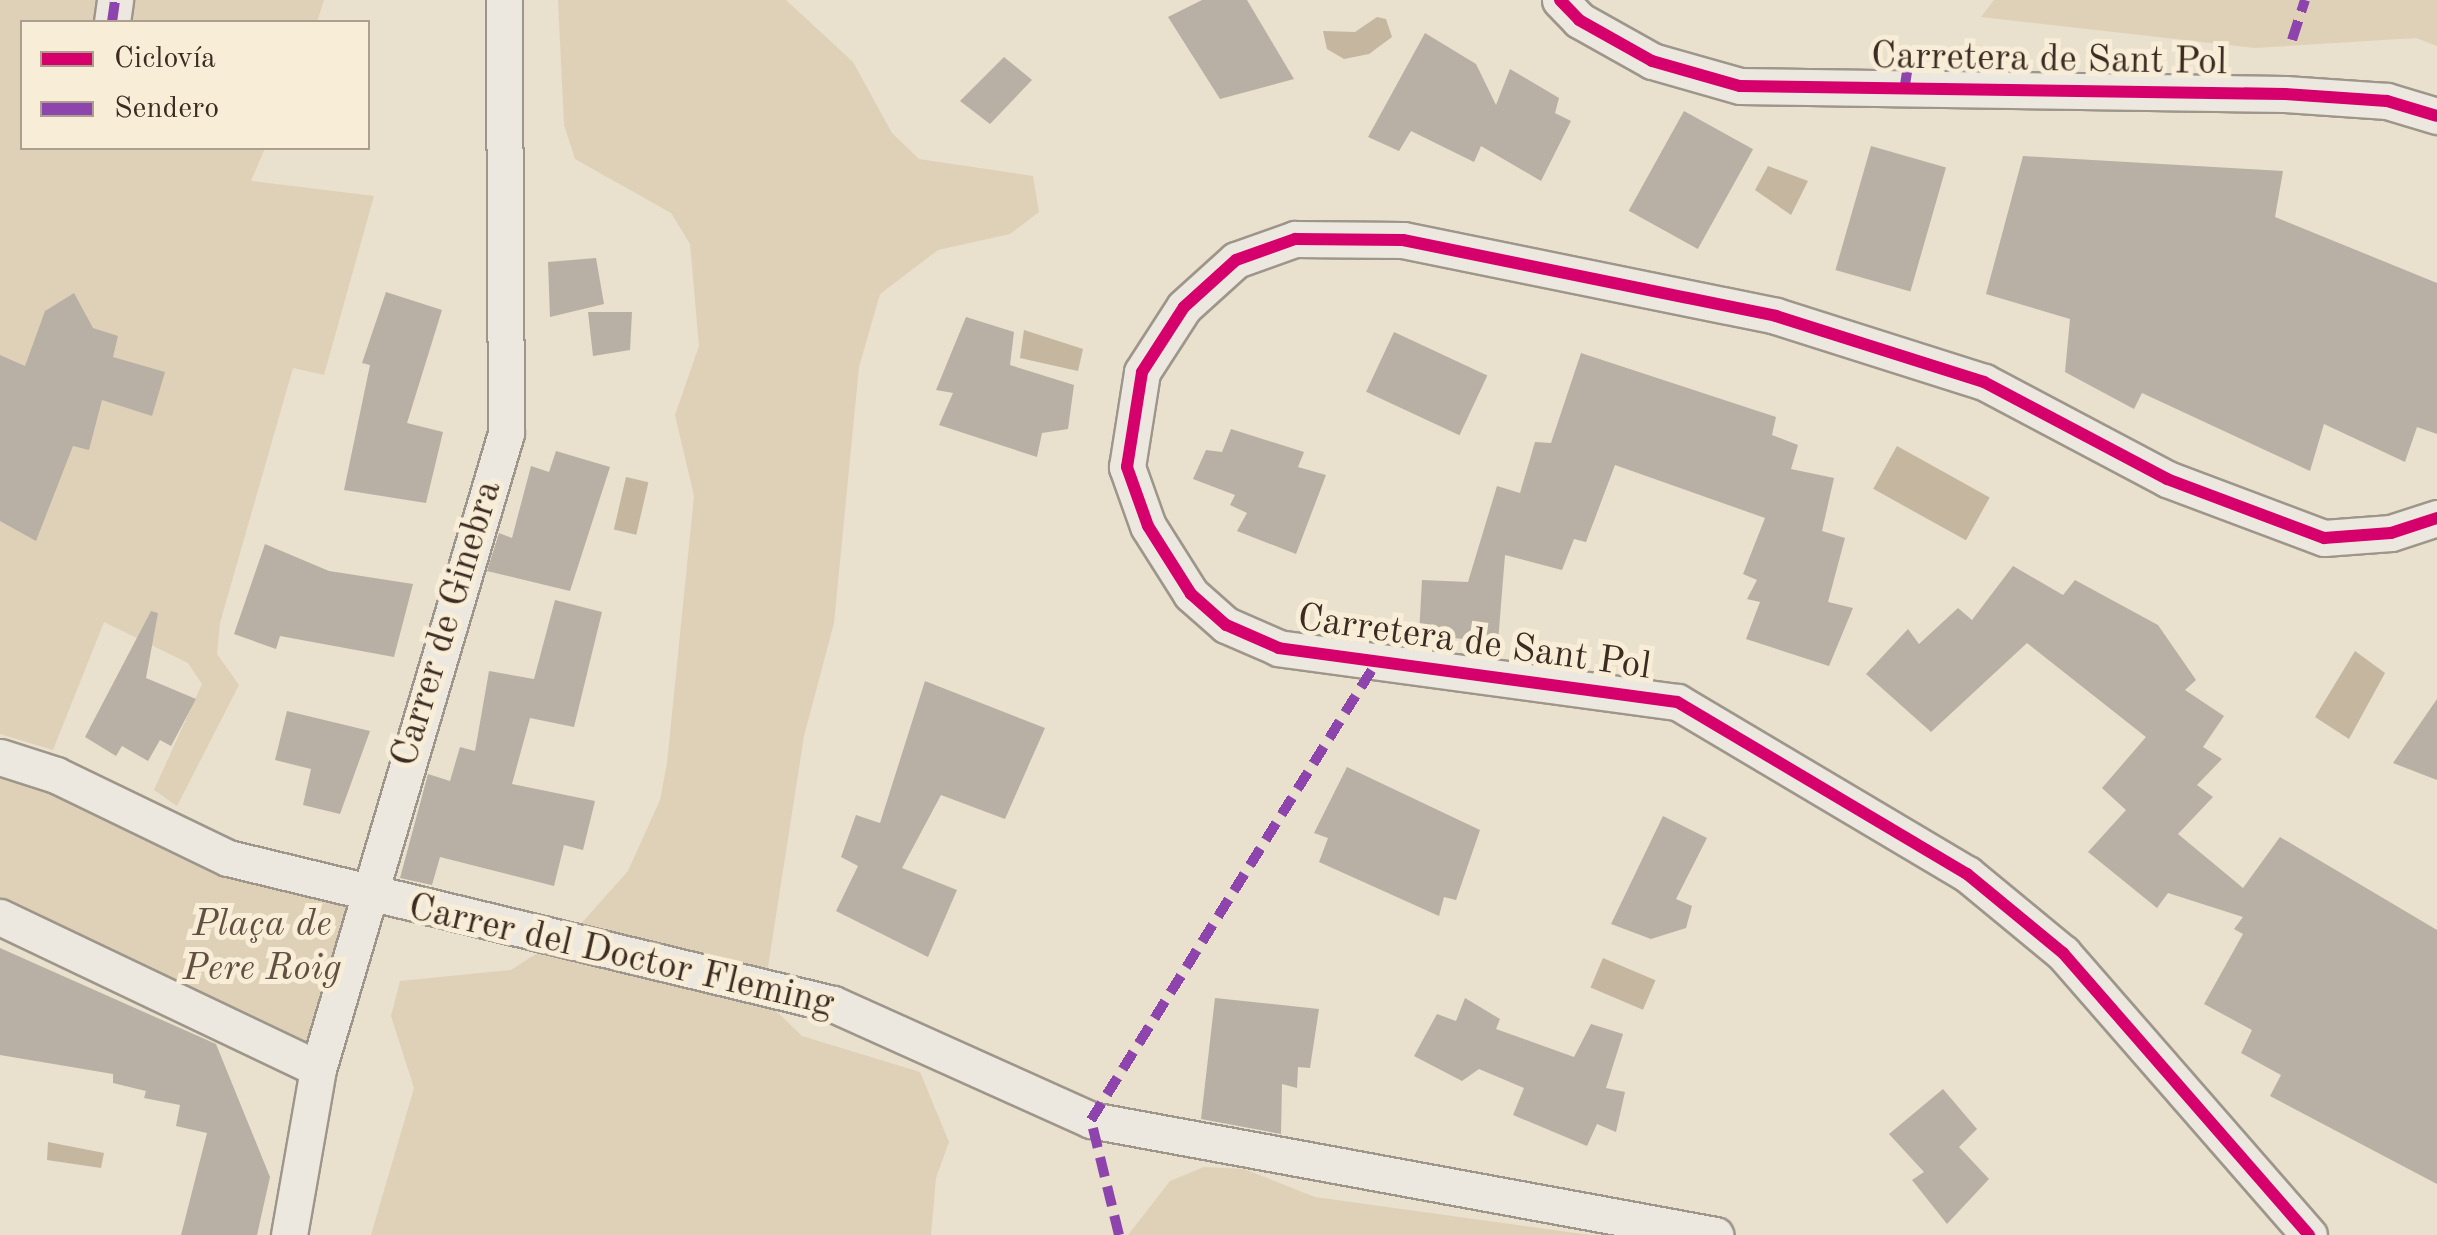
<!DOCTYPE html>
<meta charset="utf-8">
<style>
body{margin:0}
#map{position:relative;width:2437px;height:1235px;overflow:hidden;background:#e9e0cd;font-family:"Old Standard TT",serif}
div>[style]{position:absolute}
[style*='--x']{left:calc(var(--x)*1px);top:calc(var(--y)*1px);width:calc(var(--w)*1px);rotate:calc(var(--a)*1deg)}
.green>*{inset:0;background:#dfd1b8}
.water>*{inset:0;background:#c5b69f;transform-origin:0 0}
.building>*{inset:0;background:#b8b0a4;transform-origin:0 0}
.roads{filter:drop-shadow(2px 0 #9e968a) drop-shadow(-2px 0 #9e968a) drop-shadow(0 2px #9e968a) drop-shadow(0 -2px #9e968a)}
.minor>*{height:35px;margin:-17.5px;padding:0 17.5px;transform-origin:17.5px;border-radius:17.5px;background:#ece8df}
.quiet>*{height:10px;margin-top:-5px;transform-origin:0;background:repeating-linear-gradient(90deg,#8e44ad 0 20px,transparent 0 30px)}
.cycleway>*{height:12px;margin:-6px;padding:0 6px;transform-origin:6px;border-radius:6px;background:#d6006c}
span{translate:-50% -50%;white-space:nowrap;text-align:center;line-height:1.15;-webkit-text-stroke:10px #f8edd7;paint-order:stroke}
.street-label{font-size:38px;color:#3c2b22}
.park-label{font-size:38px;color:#625143;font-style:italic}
.legend{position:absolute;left:20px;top:20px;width:350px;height:130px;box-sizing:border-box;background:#f8edd7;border:2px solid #ad9f8f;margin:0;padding:12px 18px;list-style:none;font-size:30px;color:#3c2b22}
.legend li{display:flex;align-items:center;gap:20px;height:50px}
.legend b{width:50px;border:2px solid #ad9f8f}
</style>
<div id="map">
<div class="green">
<i style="clip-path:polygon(0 0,324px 0,317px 22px,22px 22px,22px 148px,265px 148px,251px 181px,374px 196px,324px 375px,293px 368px,220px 623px,217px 654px,239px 685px,177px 806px,154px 790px,202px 684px,188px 663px,104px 622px,53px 750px,0 734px)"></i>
<i style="clip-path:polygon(558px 0,786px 0,853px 62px,892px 133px,919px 159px,1033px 176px,1039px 212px,1010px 234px,938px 250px,880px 294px,859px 367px,834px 623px,804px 736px,768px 967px,774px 1009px,802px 1036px,920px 1072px,949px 1142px,936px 1178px,931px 1235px,371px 1235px,414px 1088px,391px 1016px,400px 981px,511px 970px,578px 927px,628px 871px,660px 800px,667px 763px,694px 496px,675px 415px,699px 346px,690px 244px,671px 213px,575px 159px,564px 125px)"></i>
<i style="clip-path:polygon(1994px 0,2437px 0,2437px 46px,2416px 38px,2255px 48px,1981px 17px)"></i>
<i style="clip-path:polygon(0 758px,365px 896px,318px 1069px,0 917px)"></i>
<i style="clip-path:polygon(1204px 1167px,1244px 1169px,1315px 1197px,1590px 1235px,1128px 1235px,1170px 1181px)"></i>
</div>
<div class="water">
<i style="clip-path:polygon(1377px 17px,1386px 19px,1392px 37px,1369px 54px,1344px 59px,1327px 49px,1323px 31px,1355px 32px)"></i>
<i style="clip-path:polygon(1768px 166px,1808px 181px,1791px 215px,1755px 190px)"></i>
<i style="clip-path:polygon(1024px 330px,1083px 349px,1078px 371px,1020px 358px)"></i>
<i style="left:1897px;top:446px;width:106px;height:49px;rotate:29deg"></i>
<i style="left:626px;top:477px;width:23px;height:54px;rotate:13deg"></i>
<i style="clip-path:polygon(2355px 651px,2385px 673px,2349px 739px,2315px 717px)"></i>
<i style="left:1603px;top:958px;width:57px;height:32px;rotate:23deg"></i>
<i style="clip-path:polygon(48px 1142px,104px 1153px,101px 1168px,47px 1160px)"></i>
</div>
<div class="building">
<i style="clip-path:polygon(1202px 0,1247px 0,1294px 79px,1220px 99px,1168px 17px)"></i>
<i style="clip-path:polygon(1425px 33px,1476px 64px,1496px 105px,1510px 69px,1559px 98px,1555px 113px,1571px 121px,1541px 181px,1481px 146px,1474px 162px,1411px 131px,1399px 151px,1368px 137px)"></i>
<i style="clip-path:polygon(1004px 57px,1032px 80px,990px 124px,960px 101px)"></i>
<i style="left:1684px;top:111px;width:79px;height:114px;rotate:29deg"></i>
<i style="left:1871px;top:146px;width:78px;height:129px;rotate:16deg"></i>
<i style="clip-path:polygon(2023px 156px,2283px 171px,2275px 217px,2437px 283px,2437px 434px,2417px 427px,2405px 462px,2324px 424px,2310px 471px,2142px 393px,2134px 409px,2065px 372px,2070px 319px,1986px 294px)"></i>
<i style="clip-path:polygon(596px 258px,604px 304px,550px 317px,548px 262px)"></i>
<i style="clip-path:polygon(386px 292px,442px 310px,407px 423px,443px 432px,426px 503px,344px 490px,370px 365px,362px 363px)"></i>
<i style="clip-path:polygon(74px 293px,93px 328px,118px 336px,113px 357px,165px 372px,152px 416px,102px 400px,89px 450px,73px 446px,36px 541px,0 521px,0 355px,25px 366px,45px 311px)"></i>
<i style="clip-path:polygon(588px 312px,632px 312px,630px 350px,593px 356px)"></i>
<i style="clip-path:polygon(966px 317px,1014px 332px,1010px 365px,1074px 385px,1068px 429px,1042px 433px,1037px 457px,939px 425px,953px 393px,936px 390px)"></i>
<i style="left:1394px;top:332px;width:103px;height:66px;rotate:25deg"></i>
<i style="clip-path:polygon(1581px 353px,1776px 417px,1772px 435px,1798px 445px,1791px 469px,1834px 478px,1822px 531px,1845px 538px,1828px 602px,1853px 608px,1829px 666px,1746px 639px,1760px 602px,1747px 599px,1757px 580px,1743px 574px,1765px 518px,1615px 465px,1586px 542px,1574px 539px,1562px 570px,1505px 555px,1498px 642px,1419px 635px,1422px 580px,1468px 582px,1497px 486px,1520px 493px,1535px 442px,1551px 443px)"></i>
<i style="clip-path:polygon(1231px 429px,1304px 452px,1298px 467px,1326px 475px,1296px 554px,1237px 531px,1247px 513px,1230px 505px,1235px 495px,1193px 479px,1206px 450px,1222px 452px)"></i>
<i style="clip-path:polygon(556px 451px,610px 467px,570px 591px,487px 571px,499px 533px,512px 538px,531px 466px,549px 472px)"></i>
<i style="clip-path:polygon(265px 544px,329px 571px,413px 584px,394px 657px,280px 636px,276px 649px,234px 634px)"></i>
<i style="clip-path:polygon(2013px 566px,2063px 595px,2075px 580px,2158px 625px,2196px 680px,2185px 690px,2224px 716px,2203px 747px,2222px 759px,2197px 785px,2213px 797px,2178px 834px,2243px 888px,2280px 837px,2437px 930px,2437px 1184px,2270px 1096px,2281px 1075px,2241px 1053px,2252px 1030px,2204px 1004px,2243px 934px,2234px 929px,2243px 917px,2168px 893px,2157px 908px,2088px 852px,2126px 810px,2102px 788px,2146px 737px,2027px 643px,1931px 732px,1866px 674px,1908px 629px,1919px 644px,1958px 608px,1972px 620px)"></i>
<i style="clip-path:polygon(555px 600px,602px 612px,574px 727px,530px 718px,512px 784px,595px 801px,583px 850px,564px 845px,554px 886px,440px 857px,432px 885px,400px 878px,428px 774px,450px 781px,460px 747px,475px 751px,489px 671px,534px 679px)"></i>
<i style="clip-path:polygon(151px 611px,158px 613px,146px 678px,196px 699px,171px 746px,160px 740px,148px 761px,122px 746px,116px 756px,85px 737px)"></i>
<i style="clip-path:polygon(925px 681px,1045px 728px,1005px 819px,941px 795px,902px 868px,957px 890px,928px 957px,836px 911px,858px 866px,841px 857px,856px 815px,880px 823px)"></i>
<i style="clip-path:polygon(2437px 699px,2437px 780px,2393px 763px)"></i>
<i style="clip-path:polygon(287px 711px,370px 731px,340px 814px,303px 805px,311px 769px,275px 760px)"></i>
<i style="clip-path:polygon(1347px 767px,1480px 830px,1456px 900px,1444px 897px,1439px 916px,1319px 862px,1328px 838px,1314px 833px)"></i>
<i style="clip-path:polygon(1663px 816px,1707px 838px,1676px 899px,1692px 906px,1686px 928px,1651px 939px,1611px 924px)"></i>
<i style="clip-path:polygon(0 948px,216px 1044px,270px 1177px,257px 1235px,181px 1235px,207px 1133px,176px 1126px,180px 1105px,144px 1098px,146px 1091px,113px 1083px,113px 1074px,0 1055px)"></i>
<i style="clip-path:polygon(1215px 998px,1319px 1009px,1310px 1068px,1298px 1067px,1297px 1088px,1282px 1084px,1281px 1134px,1201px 1119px)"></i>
<i style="clip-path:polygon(1465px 998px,1500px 1019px,1496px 1029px,1574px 1057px,1591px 1024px,1623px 1034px,1606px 1088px,1625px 1092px,1616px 1132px,1597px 1124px,1587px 1146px,1513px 1115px,1524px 1088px,1479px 1069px,1462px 1081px,1414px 1056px,1437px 1014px,1456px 1021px)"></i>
<i style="clip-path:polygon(1943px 1089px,1977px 1129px,1959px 1147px,1989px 1179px,1947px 1224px,1912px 1180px,1924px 1172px,1889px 1134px)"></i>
</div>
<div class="roads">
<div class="minor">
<i style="--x:1560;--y:0;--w:28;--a:46"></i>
<i style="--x:1579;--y:20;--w:84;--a:29.3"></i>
<i style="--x:1652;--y:61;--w:91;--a:15.9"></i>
<i style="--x:1740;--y:86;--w:545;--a:0.84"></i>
<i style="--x:2285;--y:94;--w:102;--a:3.9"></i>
<i style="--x:2387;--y:101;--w:52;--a:16.7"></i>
<i style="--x:112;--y:22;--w:22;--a:-82"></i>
<i style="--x:0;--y:757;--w:59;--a:17.8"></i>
<i style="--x:56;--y:775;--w:191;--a:25.8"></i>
<i style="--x:228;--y:858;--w:622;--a:13.57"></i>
<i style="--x:833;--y:1004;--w:283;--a:24.2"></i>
<i style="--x:1091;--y:1120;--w:635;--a:10.44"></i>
<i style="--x:0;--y:917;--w:352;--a:25.5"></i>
<i style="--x:289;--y:1235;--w:169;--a:-80.1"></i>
<i style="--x:318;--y:1069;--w:663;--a:-73.53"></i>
<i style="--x:506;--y:433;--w:433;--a:-90.3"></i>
<i style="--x:2309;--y:1235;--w:374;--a:-131.1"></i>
<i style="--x:2063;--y:953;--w:124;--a:-140.5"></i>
<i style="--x:1967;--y:874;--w:337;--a:-149.3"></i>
<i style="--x:1677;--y:702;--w:402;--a:-172.3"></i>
<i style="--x:1279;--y:648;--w:58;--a:-156.5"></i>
<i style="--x:1226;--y:625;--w:47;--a:-138.5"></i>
<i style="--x:1191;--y:594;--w:80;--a:-122.3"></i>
<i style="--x:1148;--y:526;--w:63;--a:-109.6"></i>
<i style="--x:1127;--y:467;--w:96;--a:-81"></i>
<i style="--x:1142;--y:372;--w:77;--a:-57.1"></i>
<i style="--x:1184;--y:307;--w:70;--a:-42.1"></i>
<i style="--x:1236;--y:260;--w:63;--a:-19.6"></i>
<i style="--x:1295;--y:239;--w:108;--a:0.5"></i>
<i style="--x:1403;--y:240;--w:381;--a:11.5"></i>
<i style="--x:1776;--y:316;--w:218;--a:17.6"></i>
<i style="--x:1984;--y:382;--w:207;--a:27.9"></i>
<i style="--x:2167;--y:479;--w:168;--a:20.6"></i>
<i style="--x:2324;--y:538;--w:67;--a:-4.3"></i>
<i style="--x:2391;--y:533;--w:48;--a:-18.1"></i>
</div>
</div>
<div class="quiet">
<i style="--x:112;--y:22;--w:22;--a:-82"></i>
<i style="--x:2292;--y:40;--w:42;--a:-72"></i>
<i style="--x:1904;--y:91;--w:32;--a:-81"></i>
<i style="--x:1119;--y:1235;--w:118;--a:-103.7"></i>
<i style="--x:1091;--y:1120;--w:542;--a:-58.04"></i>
</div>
<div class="cycleway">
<i style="--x:1560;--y:0;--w:28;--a:46"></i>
<i style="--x:1579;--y:20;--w:84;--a:29.3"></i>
<i style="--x:1652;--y:61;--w:91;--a:15.9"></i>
<i style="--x:1740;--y:86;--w:545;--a:0.84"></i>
<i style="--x:2285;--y:94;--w:102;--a:3.9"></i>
<i style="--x:2387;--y:101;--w:52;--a:16.7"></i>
<i style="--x:2309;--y:1235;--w:374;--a:-131.1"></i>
<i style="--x:2063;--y:953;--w:124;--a:-140.5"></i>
<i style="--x:1967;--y:874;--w:337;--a:-149.3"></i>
<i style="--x:1677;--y:702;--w:402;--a:-172.3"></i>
<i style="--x:1279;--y:648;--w:58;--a:-156.5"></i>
<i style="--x:1226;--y:625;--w:47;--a:-138.5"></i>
<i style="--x:1191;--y:594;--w:80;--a:-122.3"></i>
<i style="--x:1148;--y:526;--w:63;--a:-109.6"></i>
<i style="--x:1127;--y:467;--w:96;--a:-81"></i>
<i style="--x:1142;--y:372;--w:77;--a:-57.1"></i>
<i style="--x:1184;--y:307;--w:70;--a:-42.1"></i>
<i style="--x:1236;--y:260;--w:63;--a:-19.6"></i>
<i style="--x:1295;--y:239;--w:108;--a:0.5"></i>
<i style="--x:1403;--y:240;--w:381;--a:11.5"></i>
<i style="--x:1776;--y:316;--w:218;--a:17.6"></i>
<i style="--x:1984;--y:382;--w:207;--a:27.9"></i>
<i style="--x:2167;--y:479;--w:168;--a:20.6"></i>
<i style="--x:2324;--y:538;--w:67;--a:-4.3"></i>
<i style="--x:2391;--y:533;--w:48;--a:-18.1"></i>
</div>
<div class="street-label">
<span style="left:2049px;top:61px;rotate:1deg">Carretera de Sant Pol</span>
<span style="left:448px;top:624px;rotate:-73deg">Carrer de Ginebra</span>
<span style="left:1474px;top:644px;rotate:8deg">Carretera de Sant Pol</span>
<span style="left:621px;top:957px;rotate:13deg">Carrer del Doctor Fleming</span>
</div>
<div class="park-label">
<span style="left:262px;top:948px">Plaça de<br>Pere Roig</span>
</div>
<ul class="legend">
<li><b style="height:12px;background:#d6006c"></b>Ciclovía</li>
<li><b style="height:12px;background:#8e44ad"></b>Sendero</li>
</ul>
</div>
